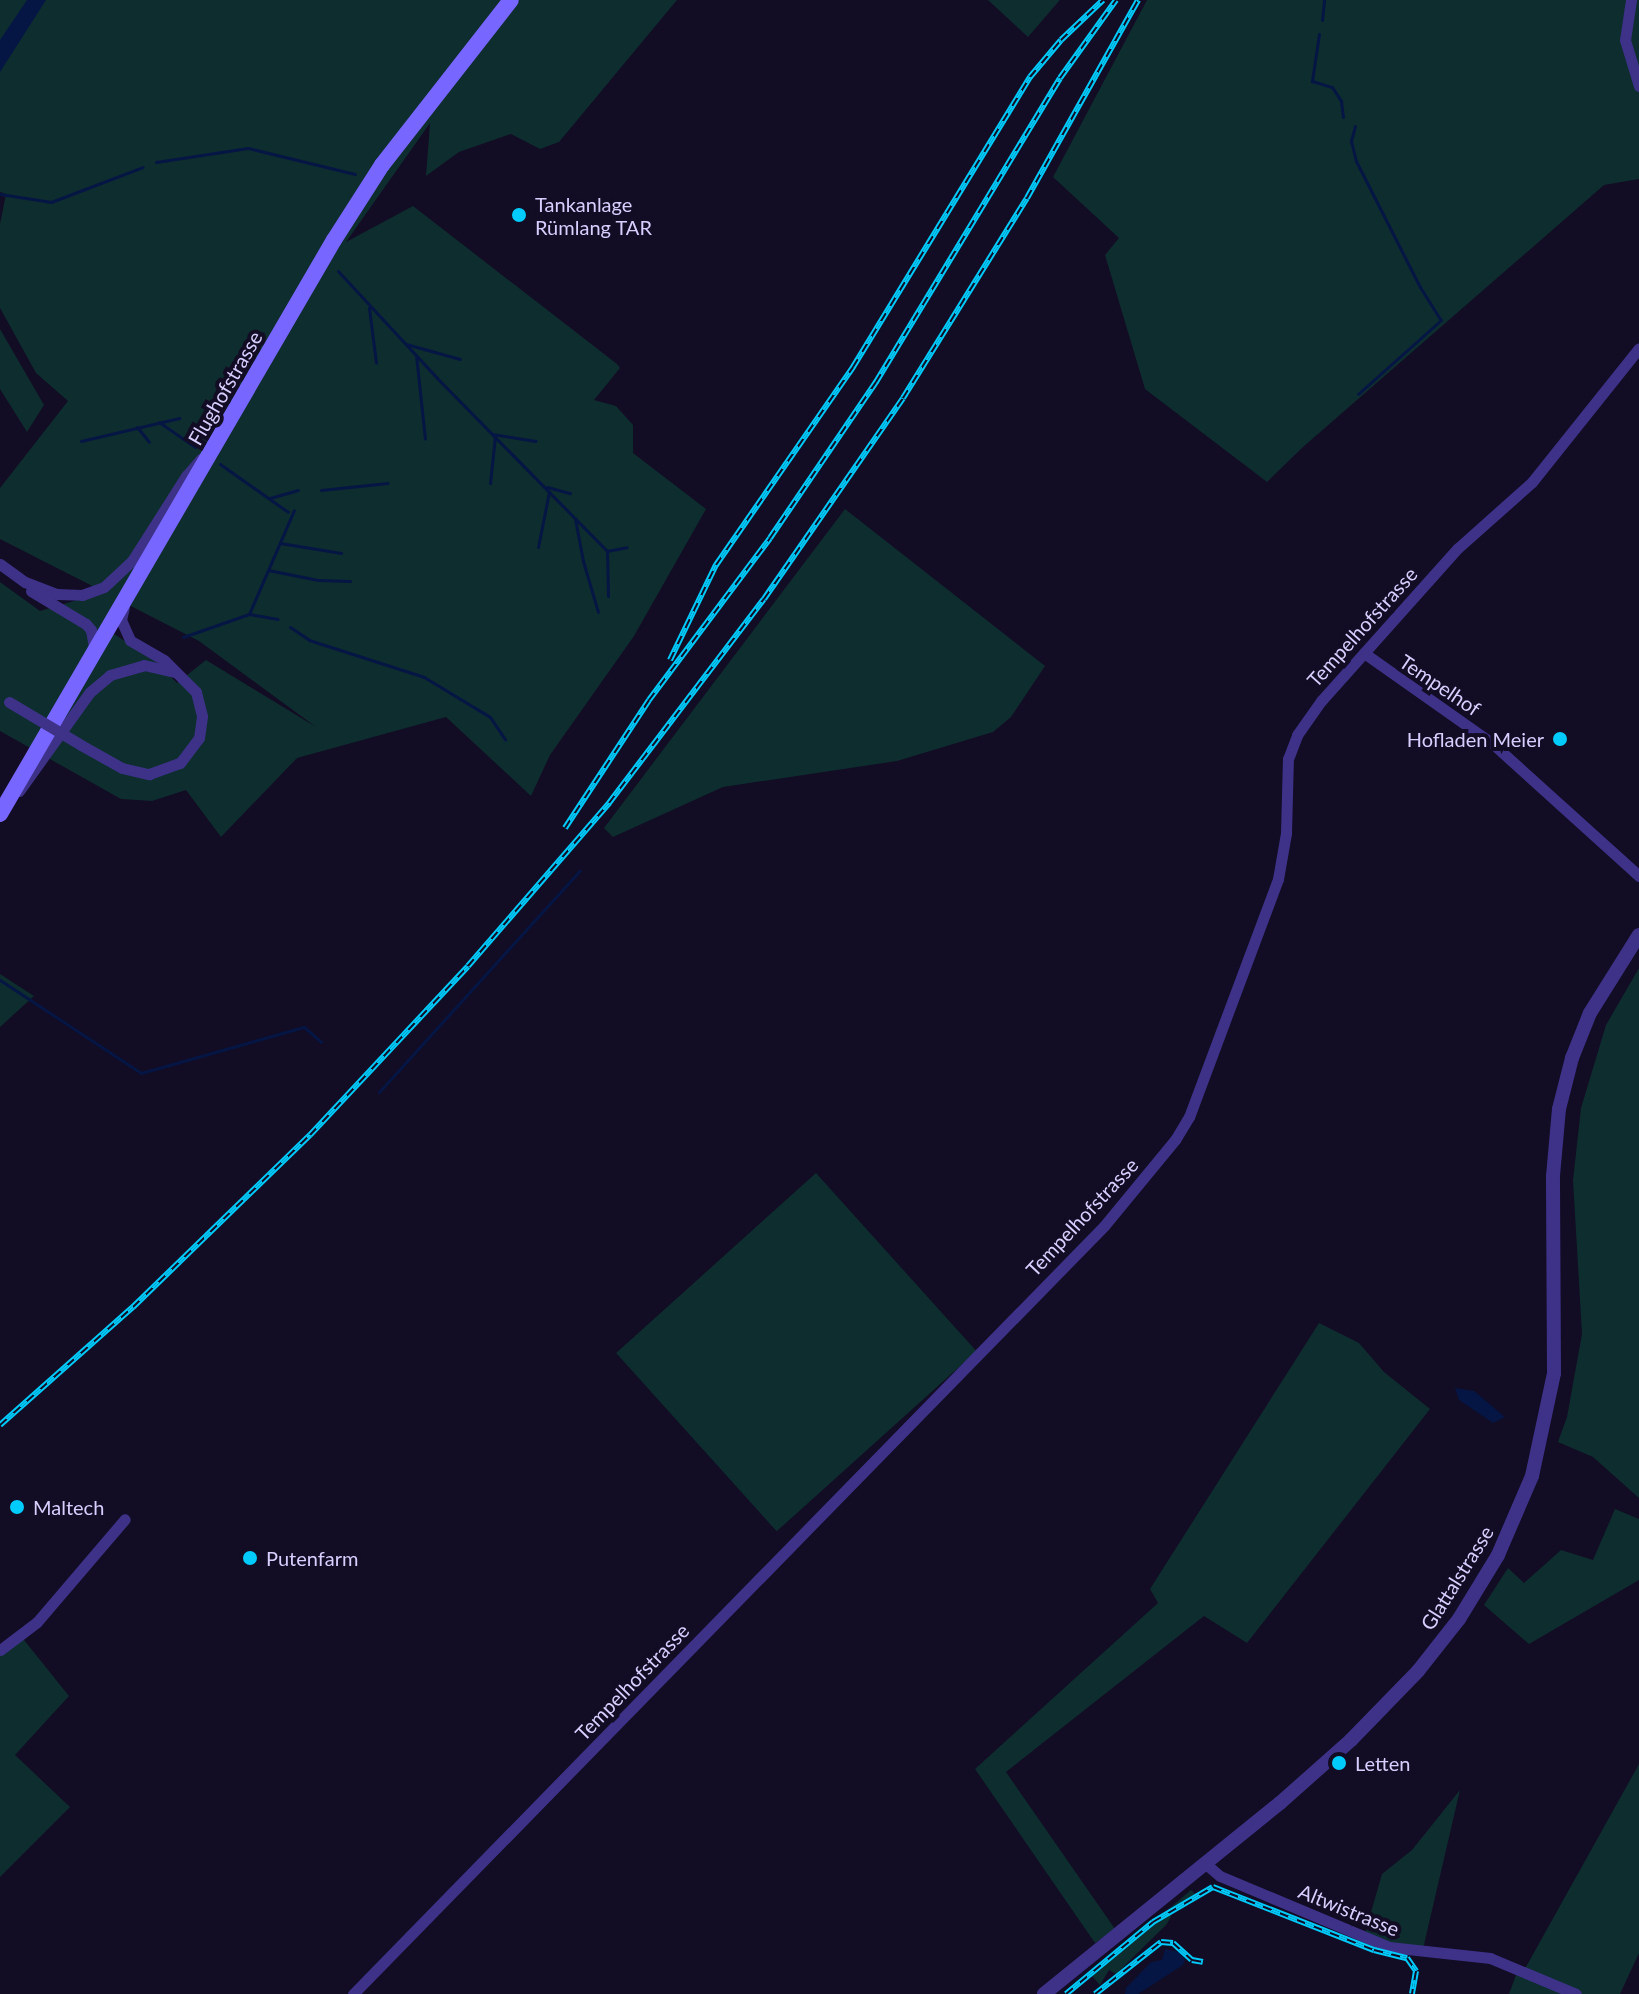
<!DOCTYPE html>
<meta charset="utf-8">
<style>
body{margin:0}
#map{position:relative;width:1639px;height:1994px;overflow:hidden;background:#120c24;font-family:Lato,sans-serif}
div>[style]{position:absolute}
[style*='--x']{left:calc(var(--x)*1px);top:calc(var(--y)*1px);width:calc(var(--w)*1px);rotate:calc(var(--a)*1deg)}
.green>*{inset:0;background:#0e2d2f;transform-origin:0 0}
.water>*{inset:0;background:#051644}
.stream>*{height:3px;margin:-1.5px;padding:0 1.5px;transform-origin:1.5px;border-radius:1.5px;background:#051644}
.minor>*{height:11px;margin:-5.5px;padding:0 5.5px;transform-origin:5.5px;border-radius:5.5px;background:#3d3288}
.tertiary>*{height:14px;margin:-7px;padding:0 7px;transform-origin:7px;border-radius:7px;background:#3d3288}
.secondary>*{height:16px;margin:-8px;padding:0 8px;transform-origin:8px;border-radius:8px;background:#76f}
.rail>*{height:6px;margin-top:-3px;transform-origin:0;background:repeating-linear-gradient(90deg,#120c24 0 9px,#00cbfa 0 18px);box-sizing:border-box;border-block:2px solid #00cbfa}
.minor-bridge>*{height:11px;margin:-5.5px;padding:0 5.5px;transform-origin:5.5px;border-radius:5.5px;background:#3d3288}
.dots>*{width:22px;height:22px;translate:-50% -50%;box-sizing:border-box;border:4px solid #120c24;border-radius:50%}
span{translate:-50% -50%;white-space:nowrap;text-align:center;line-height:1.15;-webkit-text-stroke:8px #120c24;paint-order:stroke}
.poi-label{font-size:20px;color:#d9cfff}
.left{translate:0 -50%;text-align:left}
.right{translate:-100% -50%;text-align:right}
.street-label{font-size:20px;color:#d9cfff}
</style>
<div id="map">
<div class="green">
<i style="clip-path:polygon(evenodd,0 0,677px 0,559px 142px,540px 149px,511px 134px,459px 152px,426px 176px,430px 123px,346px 242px,413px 206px,617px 364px,620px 368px,594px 400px,616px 406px,633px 425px,633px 453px,706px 509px,634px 636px,550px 755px,531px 796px,446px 717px,297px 758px,221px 837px,186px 790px,152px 801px,121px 799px,0 731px,0 582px,40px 611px,104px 592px,0 539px,0 488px,68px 401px,36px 373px,0 308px,0 224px,6px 194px,0 192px,0 0,119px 600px,199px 641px,316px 727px,206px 660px,177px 683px,153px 659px,103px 627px,119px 600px)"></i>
<i style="clip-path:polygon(988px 0,1060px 0,1028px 37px)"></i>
<i style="clip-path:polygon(1147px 0,1639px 0,1639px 179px,1604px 185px,1303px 447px,1267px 482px,1145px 389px,1105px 255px,1119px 238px,1053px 177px)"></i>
<i style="clip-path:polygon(0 329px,44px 405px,27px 432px,0 389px)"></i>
<i style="clip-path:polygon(845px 509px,1045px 666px,1011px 717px,993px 732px,897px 761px,723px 787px,613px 837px,604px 828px)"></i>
<i style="clip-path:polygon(1639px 968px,1639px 1498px,1593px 1457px,1558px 1442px,1567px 1417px,1582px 1334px,1573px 1180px,1581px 1108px,1606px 1025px)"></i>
<i style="clip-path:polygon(0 974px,34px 996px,0 1027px)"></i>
<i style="left:816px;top:1173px;width:240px;height:269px;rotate:48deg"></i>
<i style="clip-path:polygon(1319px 1323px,1359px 1343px,1384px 1372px,1430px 1409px,1247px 1643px,1204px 1616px,1006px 1772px,1115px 1929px,1095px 1943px,975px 1769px,1158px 1603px,1150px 1589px)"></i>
<i style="clip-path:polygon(1615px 1509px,1639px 1519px,1639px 1580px,1529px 1644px,1484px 1605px,1508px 1568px,1524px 1583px,1561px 1550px,1593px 1560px)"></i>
<i style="clip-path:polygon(20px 1635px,69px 1696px,15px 1755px,70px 1807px,0 1877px,0 1652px)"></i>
<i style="clip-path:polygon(1639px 1764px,1639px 1953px,1620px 1994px,1509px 1994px,1516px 1975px,1521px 1976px)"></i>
<i style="clip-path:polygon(1460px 1790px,1423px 1949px,1401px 1948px,1365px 1933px,1382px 1874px,1412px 1850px)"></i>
<i style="clip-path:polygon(1191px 1890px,1195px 1894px,1170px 1912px,1171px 1917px,1166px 1925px,1116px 1974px,1109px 1970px,1100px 1985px,1091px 1975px)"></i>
</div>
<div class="water">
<i style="clip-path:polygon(27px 0,46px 0,0 72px,0 40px)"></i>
<i style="clip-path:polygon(1455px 1388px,1474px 1391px,1505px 1417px,1493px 1423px,1459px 1400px)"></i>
<i style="clip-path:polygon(1165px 1949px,1179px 1952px,1185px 1959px,1183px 1965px,1138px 1994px,1125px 1994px,1126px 1988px,1151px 1962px,1162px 1960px)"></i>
</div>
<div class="stream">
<i style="--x:1322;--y:20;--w:20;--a:-84"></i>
<i style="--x:1319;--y:34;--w:48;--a:98.5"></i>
<i style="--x:1312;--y:81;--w:21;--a:17"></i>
<i style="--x:1332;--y:87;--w:17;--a:57"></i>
<i style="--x:1341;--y:101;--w:16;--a:83"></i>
<i style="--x:1355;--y:126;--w:16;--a:105"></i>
<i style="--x:1351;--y:141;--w:21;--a:76"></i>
<i style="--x:1356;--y:161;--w:141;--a:63.1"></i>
<i style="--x:1420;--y:287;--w:39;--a:58"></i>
<i style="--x:1441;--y:320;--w:111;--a:138.3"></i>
<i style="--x:156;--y:162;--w:93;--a:-8.7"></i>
<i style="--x:248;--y:148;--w:110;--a:13.7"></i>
<i style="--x:0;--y:194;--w:52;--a:8.9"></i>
<i style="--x:51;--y:202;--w:98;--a:-20.8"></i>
<i style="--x:338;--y:271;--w:146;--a:47.2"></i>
<i style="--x:437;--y:378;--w:243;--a:45.5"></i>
<i style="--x:607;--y:551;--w:45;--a:88.7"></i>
<i style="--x:369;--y:308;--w:55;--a:82.7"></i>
<i style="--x:406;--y:344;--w:56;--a:15.5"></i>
<i style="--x:416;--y:355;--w:84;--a:83.9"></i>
<i style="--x:159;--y:422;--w:44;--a:34.8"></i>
<i style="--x:137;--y:427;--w:19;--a:51"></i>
<i style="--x:492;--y:434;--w:44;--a:9.2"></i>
<i style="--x:81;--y:441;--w:101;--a:-13.2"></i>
<i style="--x:220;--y:464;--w:83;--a:35.2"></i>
<i style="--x:490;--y:483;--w:47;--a:-83.9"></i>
<i style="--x:547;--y:487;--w:24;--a:15"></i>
<i style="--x:321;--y:490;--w:67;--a:-6"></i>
<i style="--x:270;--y:498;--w:29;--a:-16"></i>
<i style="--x:575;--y:519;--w:43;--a:79.2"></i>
<i style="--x:583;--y:561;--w:53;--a:73.6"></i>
<i style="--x:280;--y:543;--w:62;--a:9.3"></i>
<i style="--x:538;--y:547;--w:56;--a:-78.7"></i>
<i style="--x:607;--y:551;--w:20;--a:-11"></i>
<i style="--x:268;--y:570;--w:51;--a:11.3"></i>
<i style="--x:318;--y:580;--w:32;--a:2"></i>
<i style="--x:249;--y:614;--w:113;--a:-66.6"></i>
<i style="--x:290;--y:627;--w:23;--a:34"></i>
<i style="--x:309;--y:640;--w:121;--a:17.8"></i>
<i style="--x:424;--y:677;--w:77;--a:31.2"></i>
<i style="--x:490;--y:717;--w:27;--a:56"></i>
<i style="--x:183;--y:637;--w:70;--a:-19.2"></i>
<i style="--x:249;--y:614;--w:29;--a:10"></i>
<i style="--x:0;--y:980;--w:169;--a:33.4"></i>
<i style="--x:141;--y:1073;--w:169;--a:-15.8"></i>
<i style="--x:304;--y:1027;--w:23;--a:41"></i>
<i style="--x:379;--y:1092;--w:299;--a:-47.8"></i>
</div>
<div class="minor">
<i style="--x:1631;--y:0;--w:40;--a:98.5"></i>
<i style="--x:1625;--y:40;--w:48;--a:73.1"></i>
<i style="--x:0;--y:564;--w:31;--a:36"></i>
<i style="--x:25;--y:582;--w:34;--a:21"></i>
<i style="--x:57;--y:594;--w:25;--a:2"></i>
<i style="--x:82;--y:595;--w:23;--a:-20"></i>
<i style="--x:104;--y:587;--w:38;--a:-43"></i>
<i style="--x:132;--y:561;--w:101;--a:-57.6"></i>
<i style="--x:186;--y:476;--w:23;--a:-49"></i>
<i style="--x:31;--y:591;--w:64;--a:31"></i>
<i style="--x:86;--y:624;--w:8;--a:50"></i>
<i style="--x:91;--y:630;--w:22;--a:80"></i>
<i style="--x:1364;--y:653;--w:158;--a:35.2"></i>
<i style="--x:1493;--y:744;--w:197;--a:42.1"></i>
<i style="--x:81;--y:745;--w:47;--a:29.3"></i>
<i style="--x:122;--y:768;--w:28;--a:13"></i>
<i style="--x:149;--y:774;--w:33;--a:-20"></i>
<i style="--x:180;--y:763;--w:31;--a:-53"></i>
<i style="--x:199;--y:738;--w:22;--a:-82"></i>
<i style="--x:202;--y:716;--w:25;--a:-104"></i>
<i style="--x:196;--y:692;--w:45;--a:-135"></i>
<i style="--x:164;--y:660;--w:39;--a:-150"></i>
<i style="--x:130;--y:640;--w:22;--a:-114"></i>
<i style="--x:121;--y:620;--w:13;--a:-77"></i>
<i style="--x:19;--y:791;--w:122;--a:-54.4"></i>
<i style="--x:90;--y:692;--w:26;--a:-40"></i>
<i style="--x:110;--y:675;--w:35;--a:-16"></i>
<i style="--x:144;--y:665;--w:31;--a:13"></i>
<i style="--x:0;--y:1650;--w:46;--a:-37.1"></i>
<i style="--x:37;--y:1622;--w:135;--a:-49.5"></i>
<i style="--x:1206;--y:1864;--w:18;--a:41"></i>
<i style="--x:1220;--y:1876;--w:183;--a:22.8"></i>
<i style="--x:1389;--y:1947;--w:102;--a:6.2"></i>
<i style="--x:1490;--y:1958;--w:93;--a:22.7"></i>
<i style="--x:353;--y:1994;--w:1074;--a:-45.64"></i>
<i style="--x:1104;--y:1226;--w:112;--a:-50.5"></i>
<i style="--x:1175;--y:1140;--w:27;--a:-59"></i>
<i style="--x:1189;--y:1117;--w:254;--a:-69.5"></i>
<i style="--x:1278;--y:879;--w:47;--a:-80.1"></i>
<i style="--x:1286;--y:833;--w:74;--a:-88.5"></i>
<i style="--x:1288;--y:759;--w:26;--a:-69"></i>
<i style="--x:1297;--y:735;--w:42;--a:-54.8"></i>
<i style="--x:1321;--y:701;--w:205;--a:-48.2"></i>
<i style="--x:1458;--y:548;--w:99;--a:-41.7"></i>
<i style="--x:1532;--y:482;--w:171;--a:-51.4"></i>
</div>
<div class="tertiary">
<i style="--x:1044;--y:1994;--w:304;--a:-39"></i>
<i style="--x:1280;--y:1803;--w:95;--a:-41.6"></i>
<i style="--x:1351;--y:1740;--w:96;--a:-45.8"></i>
<i style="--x:1418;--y:1671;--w:66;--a:-51.7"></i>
<i style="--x:1459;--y:1619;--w:75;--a:-58.6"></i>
<i style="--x:1498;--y:1555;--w:86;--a:-66.7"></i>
<i style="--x:1532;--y:1476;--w:105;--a:-77.9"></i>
<i style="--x:1554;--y:1373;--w:197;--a:-90.3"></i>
<i style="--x:1553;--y:1176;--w:67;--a:-84.9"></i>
<i style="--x:1559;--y:1109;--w:53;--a:-75.7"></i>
<i style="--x:1572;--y:1058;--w:48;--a:-68.2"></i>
<i style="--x:1590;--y:1013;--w:92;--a:-57.9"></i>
</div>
<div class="secondary">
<i style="--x:0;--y:814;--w:664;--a:-59.81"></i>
<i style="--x:334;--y:240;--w:89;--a:-57.4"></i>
<i style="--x:382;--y:165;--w:209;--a:-52"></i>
</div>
<div class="rail">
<i style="--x:670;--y:660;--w:106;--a:-64.2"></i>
<i style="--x:716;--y:565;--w:241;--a:-55.3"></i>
<i style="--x:853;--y:367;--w:340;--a:-58.6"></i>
<i style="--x:1030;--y:77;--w:48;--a:-50"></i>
<i style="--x:1061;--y:40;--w:58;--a:-43.6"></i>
<i style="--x:565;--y:828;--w:153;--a:-56.7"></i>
<i style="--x:649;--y:700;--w:202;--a:-53.2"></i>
<i style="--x:770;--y:538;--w:189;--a:-55.8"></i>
<i style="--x:876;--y:382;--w:355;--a:-58.8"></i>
<i style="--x:1060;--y:78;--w:96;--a:-54.3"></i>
<i style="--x:0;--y:1425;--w:178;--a:-41.6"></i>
<i style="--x:133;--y:1307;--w:247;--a:-44.2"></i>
<i style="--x:310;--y:1135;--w:231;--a:-46.9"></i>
<i style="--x:468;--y:966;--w:216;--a:-49.1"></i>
<i style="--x:609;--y:803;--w:256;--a:-52.8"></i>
<i style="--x:764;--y:599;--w:244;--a:-55.3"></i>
<i style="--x:903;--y:398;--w:235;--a:-58.2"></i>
<i style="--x:1027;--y:198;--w:227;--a:-60.7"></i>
<i style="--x:1066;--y:1994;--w:113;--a:-39.6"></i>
<i style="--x:1153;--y:1922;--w:69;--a:-30.3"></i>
<i style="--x:1213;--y:1887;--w:173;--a:21.4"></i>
<i style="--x:1374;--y:1950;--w:34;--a:14"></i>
<i style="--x:1407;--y:1958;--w:16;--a:55"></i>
<i style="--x:1416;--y:1971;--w:23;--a:100"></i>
<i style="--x:1095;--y:1994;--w:84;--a:-38.2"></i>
<i style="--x:1161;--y:1942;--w:12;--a:5"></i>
<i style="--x:1173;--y:1943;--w:25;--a:42"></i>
<i style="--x:1192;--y:1960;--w:11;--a:10"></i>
</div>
<div class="minor-bridge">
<i style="--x:9;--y:702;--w:84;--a:30.8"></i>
</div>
<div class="dots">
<i style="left:519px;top:215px;background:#00cbfa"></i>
<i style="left:1560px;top:739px;background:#00cbfa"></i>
<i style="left:17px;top:1507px;background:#00cbfa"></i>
<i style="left:250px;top:1558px;background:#00cbfa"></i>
<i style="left:1339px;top:1763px;background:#00cbfa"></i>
</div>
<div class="poi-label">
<span class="left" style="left:535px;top:216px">Tankanlage<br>Rümlang TAR</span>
<span class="right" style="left:1544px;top:739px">Hofladen Meier</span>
<span class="left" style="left:33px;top:1507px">Maltech</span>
<span class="left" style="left:266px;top:1558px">Putenfarm</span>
<span class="left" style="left:1355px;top:1763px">Letten</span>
</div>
<div class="street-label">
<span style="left:225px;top:388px;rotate:-60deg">Flughofstrasse</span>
<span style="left:1362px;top:627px;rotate:-48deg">Tempelhofstrasse</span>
<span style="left:1440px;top:685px;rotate:34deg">Tempelhof</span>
<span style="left:1082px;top:1217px;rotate:-47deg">Tempelhofstrasse</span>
<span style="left:1457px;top:1578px;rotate:-58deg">Glattalstrasse</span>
<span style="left:632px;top:1682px;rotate:-46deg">Tempelhofstrasse</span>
<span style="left:1349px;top:1910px;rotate:22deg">Altwistrasse</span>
</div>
</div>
